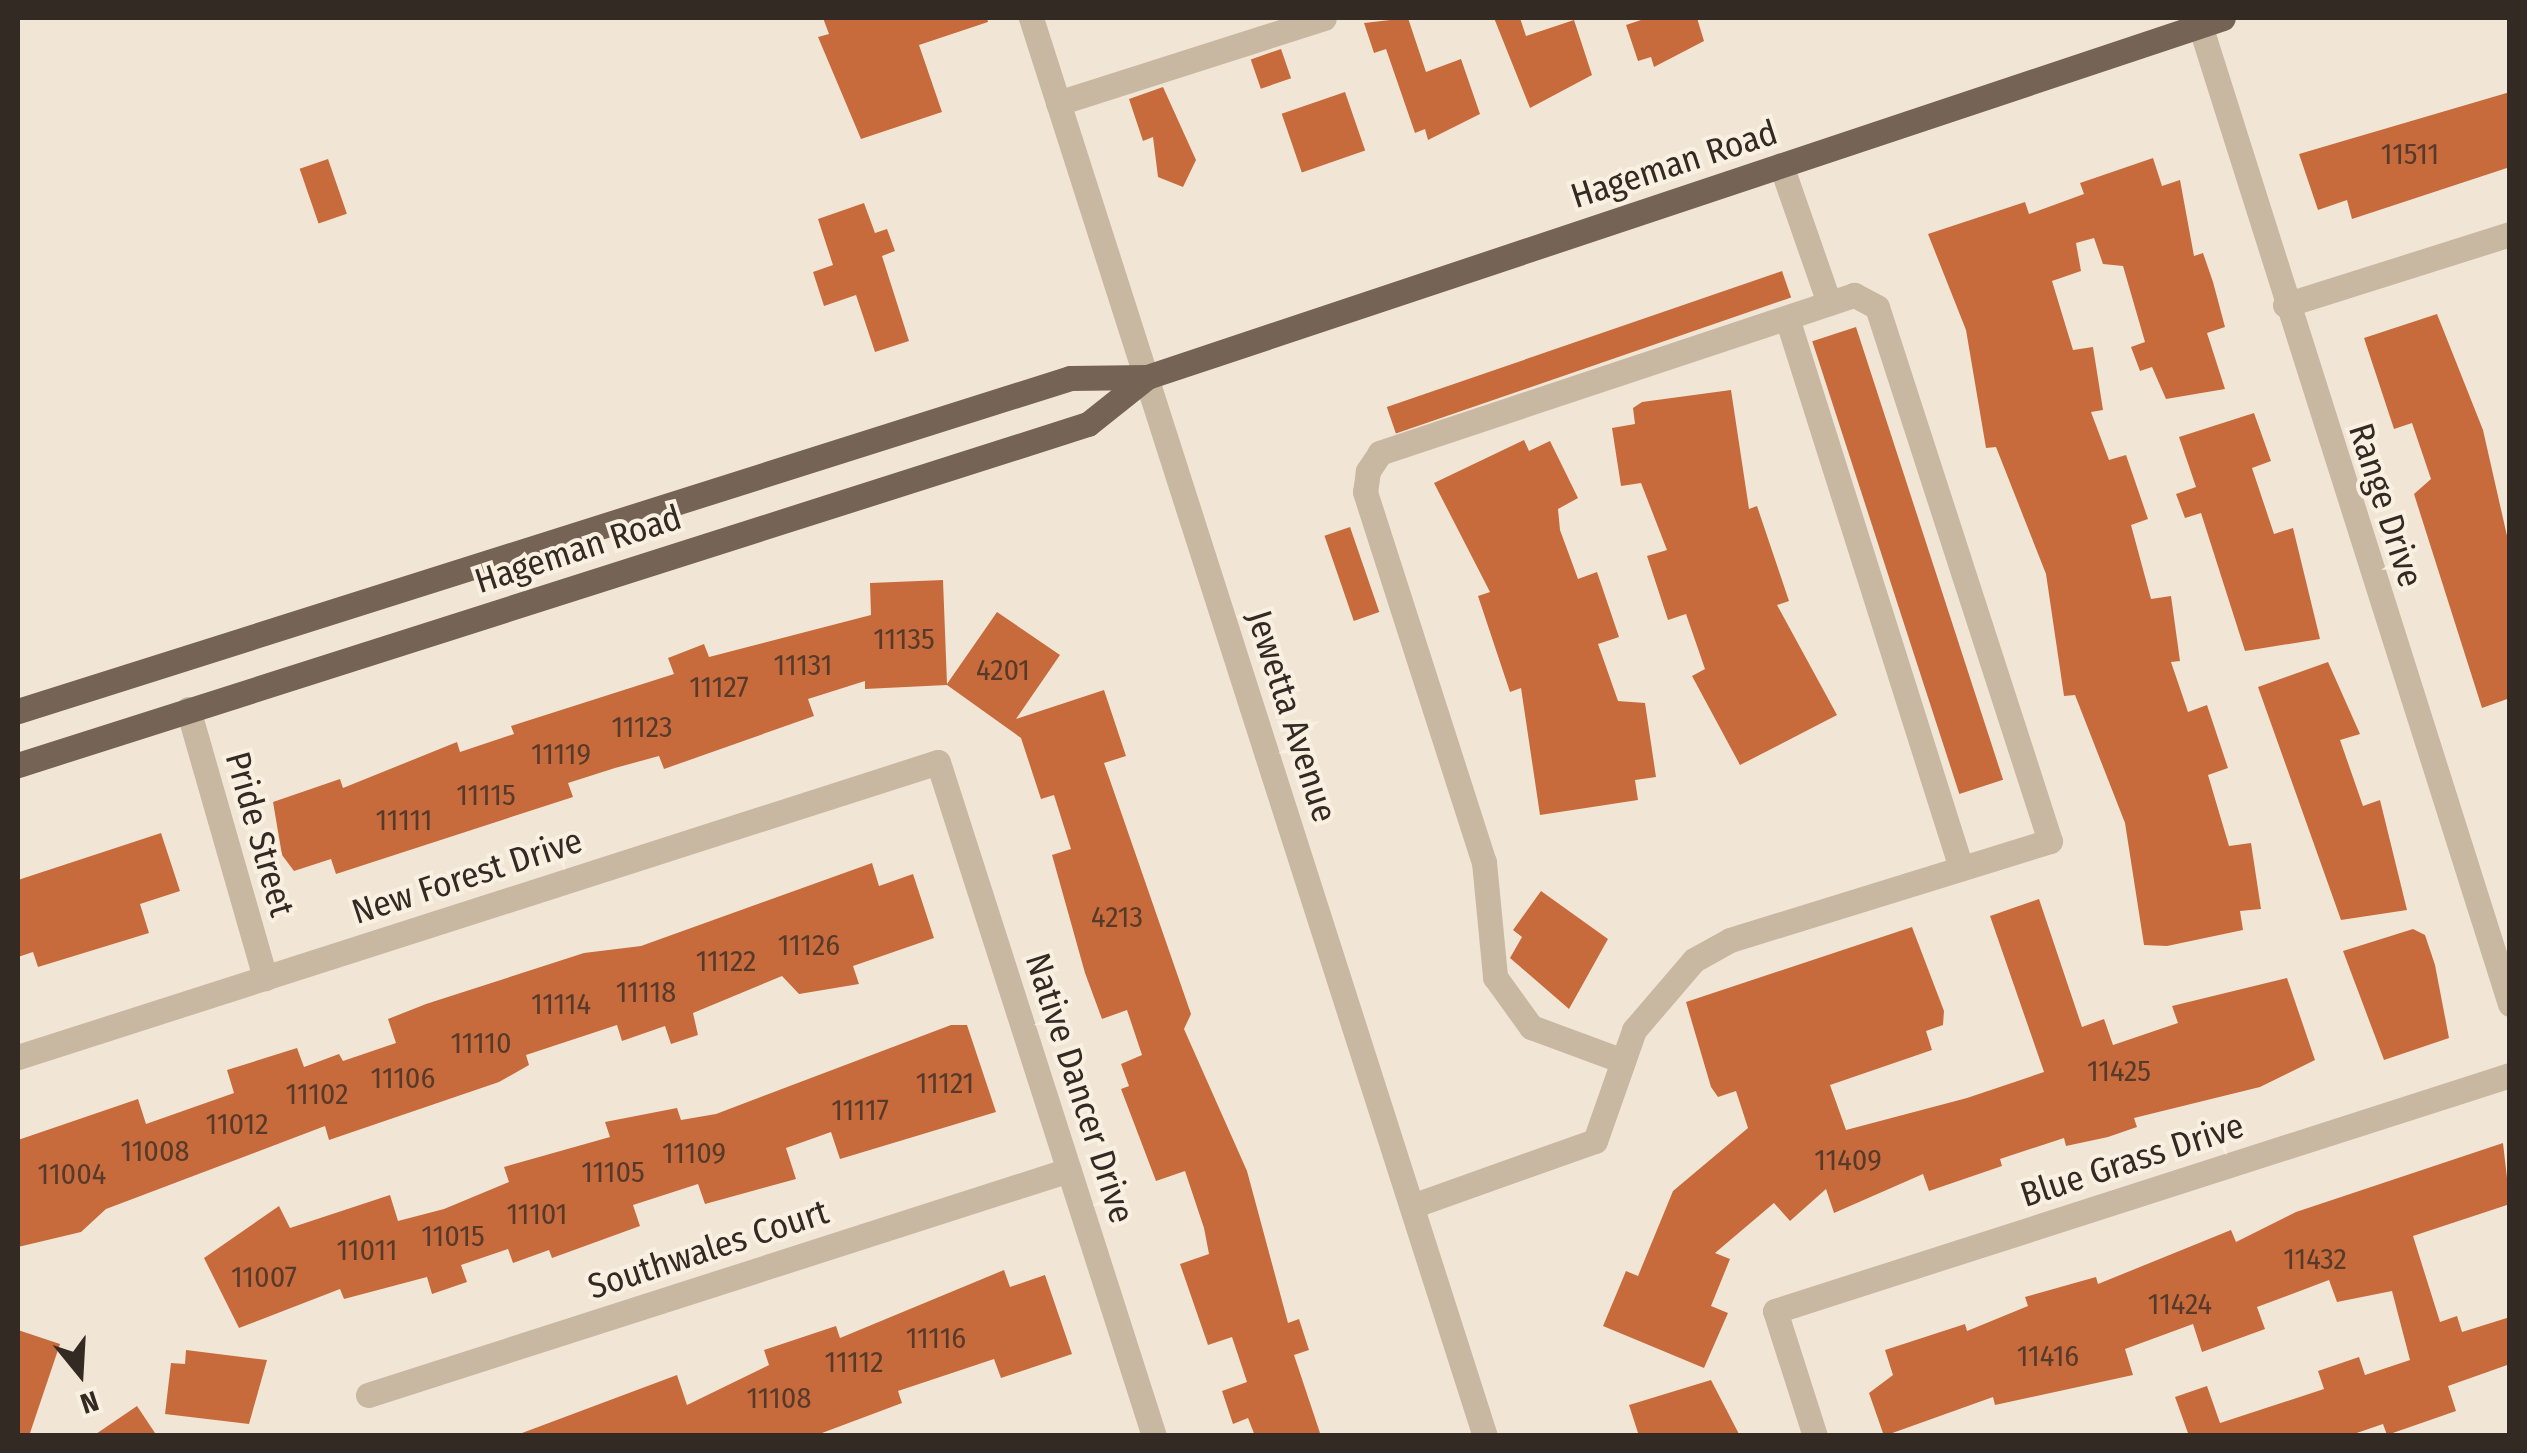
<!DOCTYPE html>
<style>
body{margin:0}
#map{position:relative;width:2527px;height:1453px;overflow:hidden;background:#f1e6d5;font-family:"Fira Sans Condensed",sans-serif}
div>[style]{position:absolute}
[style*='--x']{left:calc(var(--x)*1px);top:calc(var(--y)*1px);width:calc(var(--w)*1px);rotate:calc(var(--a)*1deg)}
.building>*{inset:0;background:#c86b3c;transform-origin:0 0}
.minor>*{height:25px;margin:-12.5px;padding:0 12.5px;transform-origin:12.5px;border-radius:12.5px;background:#c8b7a1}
.major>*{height:25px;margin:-12.5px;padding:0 12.5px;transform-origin:12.5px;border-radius:12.5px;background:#756355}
span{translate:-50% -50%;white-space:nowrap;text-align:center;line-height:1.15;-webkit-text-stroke:8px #f9f0e1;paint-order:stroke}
.number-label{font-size:30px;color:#583a2a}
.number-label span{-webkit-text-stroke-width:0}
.street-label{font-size:35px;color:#332a24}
.frame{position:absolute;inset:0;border:20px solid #332a24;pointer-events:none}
.north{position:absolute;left:30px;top:1323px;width:100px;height:100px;-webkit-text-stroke:8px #f9f0e1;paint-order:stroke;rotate:162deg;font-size:28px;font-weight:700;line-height:40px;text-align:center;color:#332a24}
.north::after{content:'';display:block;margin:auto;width:35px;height:45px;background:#332a24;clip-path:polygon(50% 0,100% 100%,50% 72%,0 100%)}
</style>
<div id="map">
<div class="building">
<i style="clip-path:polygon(823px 18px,987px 18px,988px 22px,919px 45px,942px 112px,861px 139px,818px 37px,829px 34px)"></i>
<i style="clip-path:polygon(1408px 18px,1426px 72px,1461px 59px,1480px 114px,1428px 140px,1425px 129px,1415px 133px,1386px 49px,1374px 53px,1364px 23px)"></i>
<i style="clip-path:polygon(1494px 18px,1520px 18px,1526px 36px,1574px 20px,1592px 75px,1530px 108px)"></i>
<i style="clip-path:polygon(1647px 18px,1697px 18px,1704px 41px,1654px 67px,1651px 57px,1638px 61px,1626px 25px)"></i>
<i style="left:1281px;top:49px;width:31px;height:32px;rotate:71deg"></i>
<i style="clip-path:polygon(1163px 87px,1196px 160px,1183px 187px,1158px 177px,1153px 137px,1143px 141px,1129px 99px)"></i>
<i style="left:1345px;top:92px;width:62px;height:67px;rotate:71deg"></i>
<i style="clip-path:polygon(2510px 92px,2510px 167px,2352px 219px,2347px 200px,2318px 210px,2299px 154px)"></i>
<i style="clip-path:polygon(2153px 158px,2162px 186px,2180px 180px,2194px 256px,2203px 253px,2213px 282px,2225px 327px,2207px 333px,2225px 389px,2166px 399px,2152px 367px,2140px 371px,2131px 347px,2145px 342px,2123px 266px,2103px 264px,2094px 238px,2076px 243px,2081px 271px,2052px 281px,2073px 350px,2093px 347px,2103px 410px,2091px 412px,2109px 460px,2126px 455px,2148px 519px,2131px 525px,2151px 599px,2171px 596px,2180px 661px,2171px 662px,2188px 712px,2207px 705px,2228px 768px,2208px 775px,2229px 846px,2251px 843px,2261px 909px,2240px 911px,2243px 930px,2167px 946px,2144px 945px,2125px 823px,2075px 695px,2064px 696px,2046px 574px,1996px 447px,1986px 448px,1966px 330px,1928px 234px,2025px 202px,2029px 214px,2084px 194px,2080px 183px)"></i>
<i style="left:328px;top:159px;width:58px;height:30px;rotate:71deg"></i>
<i style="clip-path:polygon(864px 203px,875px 233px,887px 229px,895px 251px,882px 256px,909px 341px,875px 352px,856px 295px,824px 306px,813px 272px,833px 265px,818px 219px)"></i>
<i style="left:1782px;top:271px;width:28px;height:418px;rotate:71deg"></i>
<i style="clip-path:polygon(2437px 314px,2483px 430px,2510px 549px,2510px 698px,2482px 708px,2414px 494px,2431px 479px,2412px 423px,2394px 429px,2364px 338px)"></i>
<i style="left:1856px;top:327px;width:476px;height:46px;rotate:72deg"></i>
<i style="clip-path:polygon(1731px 390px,1749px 509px,1757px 506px,1789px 601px,1777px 605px,1837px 715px,1740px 765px,1692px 676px,1705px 669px,1686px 614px,1668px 620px,1647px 556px,1667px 550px,1641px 483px,1621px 486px,1612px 428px,1635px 424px,1633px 408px,1642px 402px)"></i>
<i style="clip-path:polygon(2254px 413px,2271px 461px,2252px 468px,2274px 534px,2293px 528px,2320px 639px,2245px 651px,2201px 513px,2185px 518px,2176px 494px,2196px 487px,2179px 437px)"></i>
<i style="clip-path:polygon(1524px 440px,1529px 451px,1550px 441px,1578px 498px,1558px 509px,1560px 530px,1578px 579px,1597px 572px,1619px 637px,1598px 644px,1618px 701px,1645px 703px,1656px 777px,1635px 780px,1638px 800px,1540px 815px,1521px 688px,1510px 692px,1478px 596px,1490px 592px,1434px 483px)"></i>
<i style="left:1350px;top:527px;width:90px;height:27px;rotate:71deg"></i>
<i style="clip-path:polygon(943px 580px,947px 684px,997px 612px,1060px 655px,1016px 719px,1104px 690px,1126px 756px,1104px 763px,1191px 1014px,1184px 1029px,1247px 1171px,1288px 1323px,1299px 1319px,1309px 1350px,1294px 1355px,1321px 1436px,1255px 1436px,1248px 1418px,1233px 1424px,1222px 1391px,1247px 1382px,1232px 1337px,1208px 1345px,1180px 1264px,1209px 1254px,1204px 1228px,1185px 1171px,1156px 1181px,1121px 1089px,1129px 1086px,1121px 1064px,1142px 1055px,1127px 1010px,1102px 1019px,1085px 973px,1052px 855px,1071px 849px,1054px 795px,1041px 799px,1021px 738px,947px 685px,865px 689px,865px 681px,808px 699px,814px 716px,664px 769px,659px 756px,615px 768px,568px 783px,573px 797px,336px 874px,331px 859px,294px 871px,282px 855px,273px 802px,340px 779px,343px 788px,457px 742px,460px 752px,514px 734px,511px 726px,674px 674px,668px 658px,704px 644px,709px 657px,871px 615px,870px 583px)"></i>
<i style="clip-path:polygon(2328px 662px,2360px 734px,2340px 740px,2363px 806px,2380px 800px,2407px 910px,2341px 920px,2258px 687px)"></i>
<i style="clip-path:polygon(161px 833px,180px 891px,140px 904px,149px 933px,38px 967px,33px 952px,18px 957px,18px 880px)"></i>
<i style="clip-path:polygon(872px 863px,879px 886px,913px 874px,934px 938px,853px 966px,859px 984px,799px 994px,782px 976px,693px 1013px,698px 1035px,671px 1044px,665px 1026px,622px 1041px,617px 1025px,526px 1055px,529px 1065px,499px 1082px,329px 1140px,325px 1126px,106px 1209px,81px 1232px,18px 1247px,18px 1140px,138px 1099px,146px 1124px,234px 1093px,227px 1070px,297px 1048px,304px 1067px,339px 1054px,343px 1061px,396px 1043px,388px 1019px,426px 1004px,584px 953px,641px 946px)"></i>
<i style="clip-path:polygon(1541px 891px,1608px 939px,1569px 1009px,1510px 958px,1522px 937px,1513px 930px)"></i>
<i style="clip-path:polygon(2039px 899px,2082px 1027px,2104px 1019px,2113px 1045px,2178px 1023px,2172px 1006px,2287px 978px,2315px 1060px,2260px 1087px,2134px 1118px,2137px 1127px,2108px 1137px,2066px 1146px,2064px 1138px,2000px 1159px,2002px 1166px,1929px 1191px,1923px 1174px,1834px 1213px,1826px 1189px,1790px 1221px,1774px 1203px,1715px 1253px,1730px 1259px,1711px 1306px,1728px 1313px,1704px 1368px,1603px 1326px,1626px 1271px,1638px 1276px,1673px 1191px,1748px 1128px,1736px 1091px,1718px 1097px,1711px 1087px,1686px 1002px,1912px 927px,1944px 1011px,1943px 1025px,1926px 1031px,1932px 1050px,1830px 1085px,1846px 1130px,1967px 1098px,2044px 1072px,1990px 916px)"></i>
<i style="clip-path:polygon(2413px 929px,2425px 935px,2435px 965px,2449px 1038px,2384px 1060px,2343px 951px)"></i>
<i style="clip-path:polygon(951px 1025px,967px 1025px,996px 1112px,840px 1159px,831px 1132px,786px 1148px,796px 1179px,705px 1204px,698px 1184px,633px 1205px,640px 1226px,552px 1258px,549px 1250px,513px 1263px,508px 1249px,461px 1265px,467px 1282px,432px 1294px,427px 1277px,344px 1299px,340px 1289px,239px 1328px,204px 1258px,279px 1206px,290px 1228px,390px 1195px,398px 1221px,444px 1209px,509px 1182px,504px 1167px,610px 1137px,605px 1122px,677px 1108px,681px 1120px,716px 1114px)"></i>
<i style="clip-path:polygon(2503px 1143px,2510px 1204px,2413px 1236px,2440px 1322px,2457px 1316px,2462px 1332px,2510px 1317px,2510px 1364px,2448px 1386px,2456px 1411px,2387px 1435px,2383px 1424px,2348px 1436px,2189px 1436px,2175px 1397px,2207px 1386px,2220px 1423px,2324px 1389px,2318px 1371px,2359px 1357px,2365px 1375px,2410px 1360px,2392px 1291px,2337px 1302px,2329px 1280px,2257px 1307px,2265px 1329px,2202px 1352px,2193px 1324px,2125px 1349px,2133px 1375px,1995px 1405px,1993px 1397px,1884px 1436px,1869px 1393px,1893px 1375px,1885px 1350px,1965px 1324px,1967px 1331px,2028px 1306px,2025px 1297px,2096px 1277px,2098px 1284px,2231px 1230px,2236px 1242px,2296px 1212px)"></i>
<i style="clip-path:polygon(1004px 1270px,1010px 1287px,1045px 1275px,1072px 1354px,1001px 1378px,994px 1359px,898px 1391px,902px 1403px,814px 1436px,514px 1436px,677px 1375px,687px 1405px,769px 1365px,764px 1350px,836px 1326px,840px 1338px)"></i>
<i style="clip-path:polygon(18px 1330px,60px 1344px,29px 1436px,18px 1436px)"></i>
<i style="clip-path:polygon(186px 1350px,267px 1360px,249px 1424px,165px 1414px,171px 1363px,185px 1364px)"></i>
<i style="clip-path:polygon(1711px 1380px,1740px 1436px,1639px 1436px,1629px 1405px)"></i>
<i style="clip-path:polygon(137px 1406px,157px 1436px,93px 1436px)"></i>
</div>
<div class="minor">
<i style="--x:1031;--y:18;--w:1489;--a:72.25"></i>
<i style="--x:2200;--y:25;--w:1027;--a:72.43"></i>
<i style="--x:1058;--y:103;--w:279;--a:-17.7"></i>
<i style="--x:1781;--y:165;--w:146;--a:70.8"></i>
<i style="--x:2285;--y:305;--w:236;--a:-17.5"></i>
<i style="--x:1787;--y:318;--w:577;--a:72.44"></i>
<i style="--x:188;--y:709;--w:280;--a:74"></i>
<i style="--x:18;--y:1057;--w:966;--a:-17.78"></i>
<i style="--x:938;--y:762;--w:708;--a:72.23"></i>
<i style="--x:1412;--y:1206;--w:194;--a:-19.6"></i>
<i style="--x:1595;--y:1141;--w:118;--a:-70.6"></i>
<i style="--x:1634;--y:1030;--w:92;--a:-49.4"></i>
<i style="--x:1694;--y:960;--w:41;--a:-29.1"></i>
<i style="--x:1730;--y:940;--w:335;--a:-17.2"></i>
<i style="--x:2050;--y:841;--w:561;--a:-107.95"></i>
<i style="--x:1877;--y:307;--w:26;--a:-152"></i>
<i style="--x:1854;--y:295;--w:500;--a:161.6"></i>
<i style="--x:1380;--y:453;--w:22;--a:124"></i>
<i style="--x:1368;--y:471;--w:21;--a:98"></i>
<i style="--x:1365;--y:492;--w:389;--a:72.2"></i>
<i style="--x:1484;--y:862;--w:116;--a:84.5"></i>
<i style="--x:1495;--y:977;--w:62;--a:54.2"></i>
<i style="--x:1531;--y:1027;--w:98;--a:20.3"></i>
<i style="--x:368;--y:1395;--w:736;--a:-17.8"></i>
<i style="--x:1815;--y:1436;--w:131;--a:-107.7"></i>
<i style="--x:1775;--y:1311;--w:772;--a:-17.8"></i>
</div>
<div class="major">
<i style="--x:18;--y:711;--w:1103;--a:-17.56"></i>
<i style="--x:1070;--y:378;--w:77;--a:-0.7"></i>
<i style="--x:1147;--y:377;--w:1134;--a:-18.45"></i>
<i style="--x:18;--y:765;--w:1123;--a:-17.68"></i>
<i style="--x:1088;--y:424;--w:75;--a:-38.5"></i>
</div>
<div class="number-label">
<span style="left:2410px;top:154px">11511</span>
<span style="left:904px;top:639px">11135</span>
<span style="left:803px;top:665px">11131</span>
<span style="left:1003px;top:670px">4201</span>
<span style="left:719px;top:687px">11127</span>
<span style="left:642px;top:727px">11123</span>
<span style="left:561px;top:754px">11119</span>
<span style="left:486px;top:795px">11115</span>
<span style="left:404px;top:820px">11111</span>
<span style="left:1117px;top:917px">4213</span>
<span style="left:809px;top:945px">11126</span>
<span style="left:726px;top:961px">11122</span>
<span style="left:646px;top:992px">11118</span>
<span style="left:561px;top:1004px">11114</span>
<span style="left:481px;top:1043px">11110</span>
<span style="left:2119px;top:1071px">11425</span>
<span style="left:403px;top:1078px">11106</span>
<span style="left:945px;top:1083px">11121</span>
<span style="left:317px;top:1094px">11102</span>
<span style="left:860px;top:1110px">11117</span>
<span style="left:237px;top:1124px">11012</span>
<span style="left:155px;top:1151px">11008</span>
<span style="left:694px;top:1153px">11109</span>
<span style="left:1848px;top:1160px">11409</span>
<span style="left:613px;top:1172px">11105</span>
<span style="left:72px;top:1174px">11004</span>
<span style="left:537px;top:1214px">11101</span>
<span style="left:453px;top:1236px">11015</span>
<span style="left:367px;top:1250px">11011</span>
<span style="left:2315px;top:1259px">11432</span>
<span style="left:264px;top:1277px">11007</span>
<span style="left:2180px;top:1304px">11424</span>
<span style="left:936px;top:1338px">11116</span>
<span style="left:2048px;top:1356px">11416</span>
<span style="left:854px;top:1362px">11112</span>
<span style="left:779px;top:1398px">11108</span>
</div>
<div class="street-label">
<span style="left:1674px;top:164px;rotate:-18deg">Hageman Road</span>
<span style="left:2386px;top:505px;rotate:72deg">Range Drive</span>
<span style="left:578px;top:549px;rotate:-18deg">Hageman Road</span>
<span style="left:1292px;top:716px;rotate:72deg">Jewetta Avenue</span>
<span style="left:260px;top:834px;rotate:74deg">Pride Street</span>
<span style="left:467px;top:876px;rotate:-18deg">New Forest Drive</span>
<span style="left:1080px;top:1088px;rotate:72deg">Native Dancer Drive</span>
<span style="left:2132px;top:1160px;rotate:-18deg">Blue Grass Drive</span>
<span style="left:708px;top:1249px;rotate:-18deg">Southwales Court</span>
</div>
<div class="frame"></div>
<div class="north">N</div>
</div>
